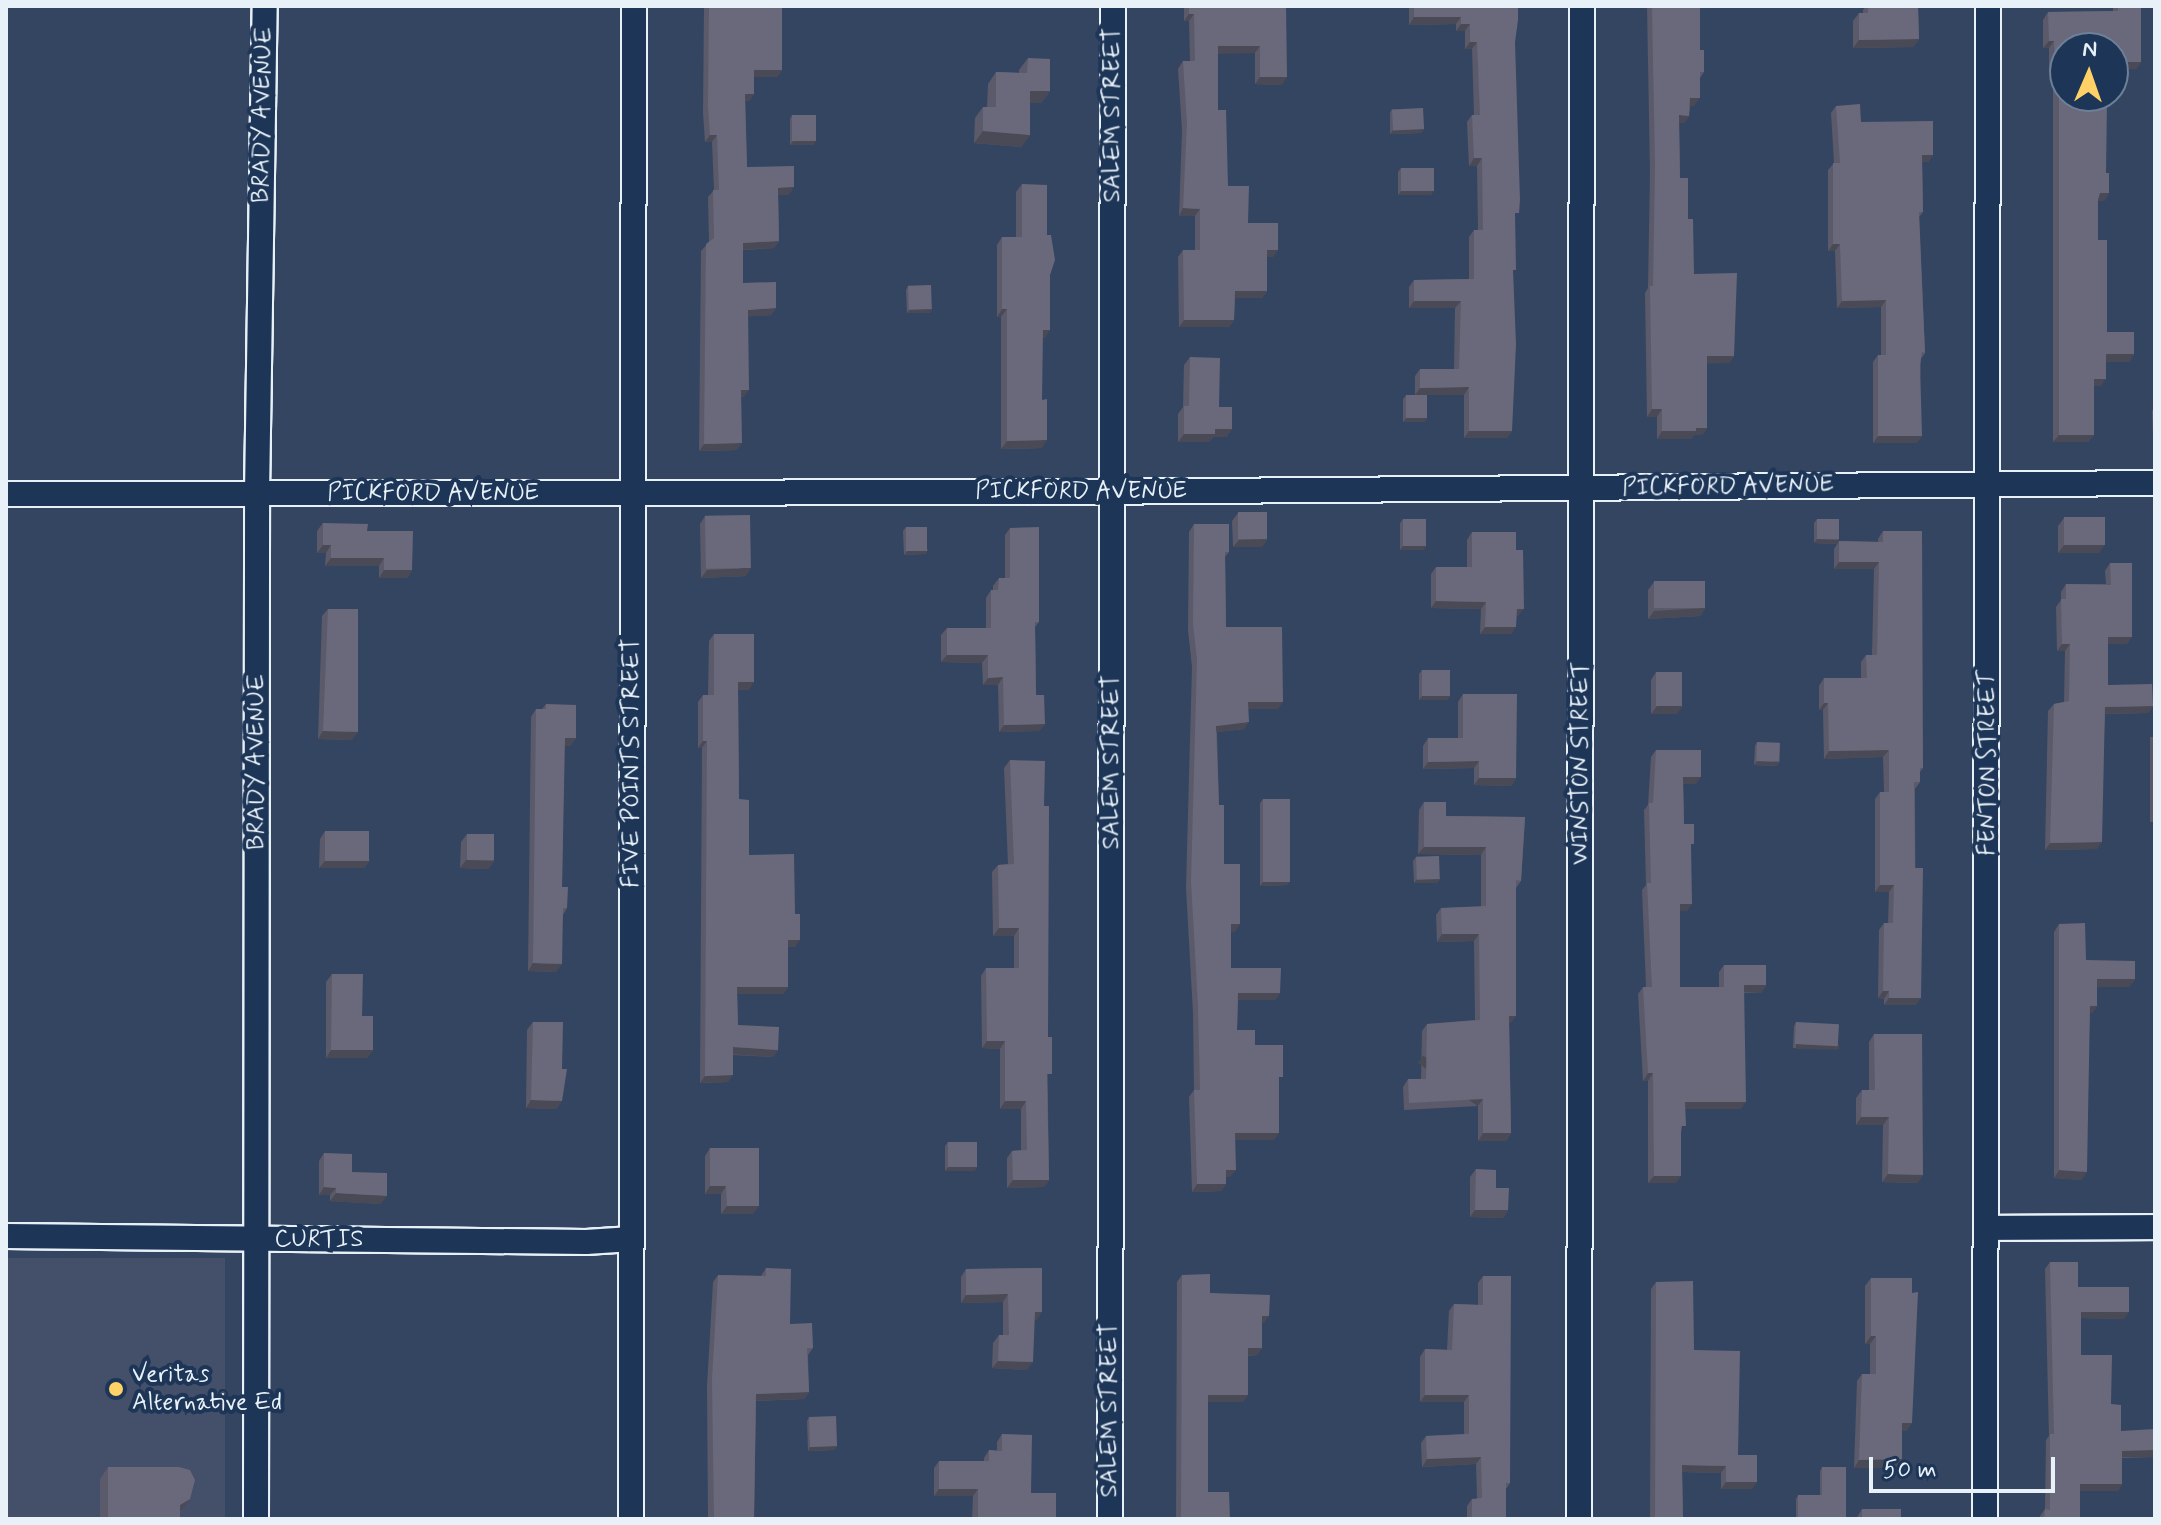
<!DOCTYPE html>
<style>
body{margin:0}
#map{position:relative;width:2161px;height:1525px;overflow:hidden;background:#344562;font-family:Mynerve,sans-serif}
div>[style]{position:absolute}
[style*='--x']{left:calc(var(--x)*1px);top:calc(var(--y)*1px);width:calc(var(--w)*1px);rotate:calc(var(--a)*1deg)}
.built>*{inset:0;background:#44506a;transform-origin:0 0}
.roads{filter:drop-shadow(2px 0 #e8f1f8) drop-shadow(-2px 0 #e8f1f8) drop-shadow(0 2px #e8f1f8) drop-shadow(0 -2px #e8f1f8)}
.minor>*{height:24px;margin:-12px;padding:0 12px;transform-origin:12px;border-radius:12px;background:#1d3557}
.wall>*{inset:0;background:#5b5a6a;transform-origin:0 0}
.shaded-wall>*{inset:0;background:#4a4a56;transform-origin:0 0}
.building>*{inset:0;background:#6a697b;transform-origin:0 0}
.dots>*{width:22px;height:22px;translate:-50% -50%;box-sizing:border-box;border:4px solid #1d3557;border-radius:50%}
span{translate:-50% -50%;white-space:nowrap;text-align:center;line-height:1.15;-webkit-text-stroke:8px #1d3557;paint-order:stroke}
.street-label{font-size:24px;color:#e8f1f8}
.poi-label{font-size:24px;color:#e8f1f8}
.left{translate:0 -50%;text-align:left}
.frame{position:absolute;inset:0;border:8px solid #e8f1f8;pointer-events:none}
.north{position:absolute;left:2049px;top:32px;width:80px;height:80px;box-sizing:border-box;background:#1d3557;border:2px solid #6e8097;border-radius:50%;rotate:2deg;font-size:22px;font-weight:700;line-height:32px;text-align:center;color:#e8f1f8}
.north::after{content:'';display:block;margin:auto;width:28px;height:36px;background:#ffd166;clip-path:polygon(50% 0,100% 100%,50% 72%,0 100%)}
.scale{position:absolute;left:1869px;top:1457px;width:186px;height:36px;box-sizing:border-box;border:4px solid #e8f1f8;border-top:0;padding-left:10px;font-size:24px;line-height:28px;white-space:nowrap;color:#e8f1f8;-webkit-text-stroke:6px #1d3557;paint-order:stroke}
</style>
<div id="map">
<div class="built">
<i style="left:6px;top:1258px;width:219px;height:261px"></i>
</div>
<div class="roads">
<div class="minor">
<i style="--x:6;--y:494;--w:1077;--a:-0.11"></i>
<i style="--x:1083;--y:492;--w:1072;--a:-0.48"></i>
<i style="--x:1986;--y:1228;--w:169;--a:-0.3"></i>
<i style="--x:6;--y:1236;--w:580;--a:0.59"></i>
<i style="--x:586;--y:1242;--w:46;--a:-3.7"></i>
<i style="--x:256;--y:1519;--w:1025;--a:-89.94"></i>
<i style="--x:257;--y:494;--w:488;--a:-89.1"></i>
<i style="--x:631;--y:1519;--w:1513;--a:-89.89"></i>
<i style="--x:1110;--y:1519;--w:1513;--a:-89.89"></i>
<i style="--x:1579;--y:1519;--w:1513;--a:-89.89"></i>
<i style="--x:1985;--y:1519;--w:1513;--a:-89.89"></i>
</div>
</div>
<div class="wall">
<i style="clip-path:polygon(704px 6px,782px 6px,782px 70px,777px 77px,754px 77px,754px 94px,749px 101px,745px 101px,747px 167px,789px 195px,778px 195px,779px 241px,774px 248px,743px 250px,743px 283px,776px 308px,771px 315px,748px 316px,744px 397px,741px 397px,737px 450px,699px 451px,701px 251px,709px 242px,708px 197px,714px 190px,712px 142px,705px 142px,703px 113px)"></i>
<i style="clip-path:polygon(1184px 6px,1286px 6px,1282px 85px,1255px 84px,1255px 53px,1218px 53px,1218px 110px,1228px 186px,1248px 223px,1273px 257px,1267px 257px,1267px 291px,1262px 298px,1235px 298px,1234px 320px,1229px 327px,1179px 327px,1178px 257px,1183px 250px,1195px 250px,1195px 216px,1179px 216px,1182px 130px,1178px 69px,1183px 61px,1190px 61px,1189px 21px,1184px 21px)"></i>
<i style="clip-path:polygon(1409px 6px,1518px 6px,1515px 42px,1515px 218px,1513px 274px,1512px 431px,1507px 438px,1464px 438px,1464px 395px,1415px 395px,1415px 376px,1420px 369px,1454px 369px,1455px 308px,1409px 308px,1409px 287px,1414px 280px,1469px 279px,1469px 237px,1474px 230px,1478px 230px,1477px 166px,1469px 166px,1467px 122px,1472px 115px,1474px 115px,1472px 49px,1465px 49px,1465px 31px,1456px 31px,1456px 24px,1409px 25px)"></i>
<i style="clip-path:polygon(1647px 6px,1700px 6px,1700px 50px,1704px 72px,1700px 78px,1694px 106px,1690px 106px,1689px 116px,1684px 123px,1679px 123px,1680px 178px,1688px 219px,1694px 274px,1734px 356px,1729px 363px,1707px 363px,1707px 428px,1702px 435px,1694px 435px,1691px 439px,1657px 439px,1657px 417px,1647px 417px,1645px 293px,1648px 288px,1650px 173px)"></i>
<i style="clip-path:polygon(1866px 6px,1918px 6px,1919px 39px,1913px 47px,1853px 48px,1853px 21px,1859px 13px,1863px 13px,1863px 10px)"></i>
<i style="clip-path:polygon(2113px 6px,2141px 6px,2141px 62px,2136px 69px,2065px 48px,2106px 173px,2109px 193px,2104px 201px,2098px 201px,2098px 240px,2107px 332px,2134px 354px,2129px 362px,2106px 362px,2101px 386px,2094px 386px,2094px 435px,2088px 442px,2053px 442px,2053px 72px,2049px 72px,2049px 48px,2043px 48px,2043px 20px,2048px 12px,2113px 11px)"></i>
<i style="clip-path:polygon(1028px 58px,1050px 91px,1041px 103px,1030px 103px,1030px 135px,1021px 147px,974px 143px,975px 118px,983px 107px,987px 107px,988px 84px,996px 72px,1019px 73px,1019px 70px)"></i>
<i style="clip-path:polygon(1836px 106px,1861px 122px,1933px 155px,1928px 162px,1922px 162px,1923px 212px,1919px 217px,1925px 353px,1921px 359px,1917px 443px,1873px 443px,1873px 362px,1878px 355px,1881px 355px,1881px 307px,1837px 308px,1835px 251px,1828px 251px,1828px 170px,1834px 163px,1831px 113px)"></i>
<i style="clip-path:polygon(1392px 109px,1424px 129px,1421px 133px,1390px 134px,1390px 113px)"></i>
<i style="clip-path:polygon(792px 115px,813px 145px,790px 145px,790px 119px)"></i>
<i style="clip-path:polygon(1401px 168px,1431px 195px,1398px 195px,1398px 172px)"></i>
<i style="clip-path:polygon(1022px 184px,1047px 235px,1050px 275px,1045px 338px,1042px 338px,1042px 448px,1001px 449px,1001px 317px,997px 317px,997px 245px,1002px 237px,1016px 237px,1016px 192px)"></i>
<i style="clip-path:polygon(908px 286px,932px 309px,930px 313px,907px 313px,906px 290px)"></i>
<i style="clip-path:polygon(1190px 357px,1232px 429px,1226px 437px,1213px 437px,1209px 442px,1178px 442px,1178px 414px,1183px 407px,1184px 365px)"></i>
<i style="clip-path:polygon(1406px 395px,1427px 418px,1424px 422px,1403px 422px,1403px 399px)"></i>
<i style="clip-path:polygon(2155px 407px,2155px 436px,2153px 436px,2152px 411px)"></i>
<i style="clip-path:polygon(1238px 513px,1267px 539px,1262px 547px,1233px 547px,1232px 521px)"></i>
<i style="clip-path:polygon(705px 516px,746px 576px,701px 578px,700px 524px)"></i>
<i style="clip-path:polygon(2064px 518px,2099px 553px,2058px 553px,2058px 526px)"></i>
<i style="clip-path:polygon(1403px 519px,1426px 546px,1423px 550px,1400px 550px,1400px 523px)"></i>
<i style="clip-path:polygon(1817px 519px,1839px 540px,1836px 544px,1814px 543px,1814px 523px)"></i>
<i style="clip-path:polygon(323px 523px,367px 531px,412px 570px,407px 578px,379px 578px,379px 566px,325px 566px,326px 553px,317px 553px,317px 531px)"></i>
<i style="clip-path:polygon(1194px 524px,1229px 552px,1225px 557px,1226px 627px,1278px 709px,1248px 709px,1244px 729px,1217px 732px,1219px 805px,1224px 864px,1235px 932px,1231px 932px,1231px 968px,1280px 993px,1275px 1000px,1238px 1000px,1237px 1030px,1255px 1045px,1279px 1083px,1274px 1140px,1235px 1140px,1230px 1177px,1226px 1177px,1226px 1184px,1221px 1191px,1192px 1192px,1189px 1097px,1194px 1090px,1193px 1013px,1186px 888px,1192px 667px,1188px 630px,1189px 532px)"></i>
<i style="clip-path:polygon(906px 527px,928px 550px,925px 554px,904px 555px,903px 531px)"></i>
<i style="clip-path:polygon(1010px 528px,1039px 622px,1035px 627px,1036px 695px,1045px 724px,1039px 731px,999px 732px,998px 685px,983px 685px,982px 663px,941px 662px,941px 635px,947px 628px,986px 628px,986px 598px,991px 590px,993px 590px,993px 586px,999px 578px,1005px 578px,1005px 535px)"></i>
<i style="clip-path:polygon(1883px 531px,1923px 768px,1920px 772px,1920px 782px,1915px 789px,1916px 1005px,1884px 1005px,1884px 999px,1878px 998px,1879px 930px,1884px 923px,1888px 923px,1889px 892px,1875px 892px,1875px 799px,1880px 792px,1884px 792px,1883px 757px,1824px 759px,1823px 710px,1819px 710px,1819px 686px,1824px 678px,1861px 678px,1861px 662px,1866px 655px,1872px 655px,1874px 569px,1834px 569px,1834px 549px,1839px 541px,1878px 542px,1878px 539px)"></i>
<i style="clip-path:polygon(1472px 532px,1518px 616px,1516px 616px,1511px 634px,1480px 634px,1481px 609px,1431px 608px,1431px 574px,1436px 567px,1467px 567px,1467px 540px)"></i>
<i style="clip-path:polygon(2110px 563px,2127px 644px,2108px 644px,2108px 685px,2153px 706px,2148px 713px,2105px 714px,2097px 849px,2045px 850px,2048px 711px,2054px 704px,2064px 702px,2065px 651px,2057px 651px,2056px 607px,2061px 600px,2061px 592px,2066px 584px,2106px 584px,2105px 571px)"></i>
<i style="clip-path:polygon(1654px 582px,1705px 608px,1700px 616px,1648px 619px,1648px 590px)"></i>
<i style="clip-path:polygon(328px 609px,352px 740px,318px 739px,322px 616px)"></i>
<i style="clip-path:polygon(714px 634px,749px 690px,738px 690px,739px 799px,749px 855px,795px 947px,788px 947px,788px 987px,783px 994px,737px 994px,738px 1025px,778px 1050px,773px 1057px,733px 1055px,728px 1082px,700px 1083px,702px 748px,698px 748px,698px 702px,703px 695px,708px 695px,709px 641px)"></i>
<i style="clip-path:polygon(1422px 670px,1450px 696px,1447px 700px,1419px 700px,1419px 674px)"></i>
<i style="clip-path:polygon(1656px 672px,1677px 714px,1651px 714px,1651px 680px)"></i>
<i style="clip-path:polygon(1463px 694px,1516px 778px,1511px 786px,1474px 785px,1474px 768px,1423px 769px,1423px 746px,1428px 738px,1458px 738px,1458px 702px)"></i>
<i style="clip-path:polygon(546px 704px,576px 738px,570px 746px,564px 746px,562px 887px,567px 908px,563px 915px,556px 972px,528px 971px,531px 717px,536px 709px,542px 709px)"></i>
<i style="left:2155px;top:737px;width:85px;height:5px;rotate:90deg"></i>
<i style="clip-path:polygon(1757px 742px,1777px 766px,1754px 765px,1755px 746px)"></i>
<i style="clip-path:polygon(1656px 750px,1696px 784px,1683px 784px,1684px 824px,1691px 848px,1687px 911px,1680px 911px,1680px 987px,1719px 987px,1719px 972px,1724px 965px,1766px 985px,1761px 993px,1744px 993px,1741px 1109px,1685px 1109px,1681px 1133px,1676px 1183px,1648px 1183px,1648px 1081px,1643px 1081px,1638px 994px,1643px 987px,1646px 987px,1642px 890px,1646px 885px,1644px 810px,1648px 805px,1651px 757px)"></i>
<i style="clip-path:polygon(1010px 760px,1044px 806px,1049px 1180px,1044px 1187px,1007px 1188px,1007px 1158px,1012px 1151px,1021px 1150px,1021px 1109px,1000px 1109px,1000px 1049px,982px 1048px,981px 976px,986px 968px,1014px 968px,1014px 936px,993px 936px,992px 872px,998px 865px,1008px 864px,1004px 768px)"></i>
<i style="clip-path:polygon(1263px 799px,1290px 881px,1287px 885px,1260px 886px,1260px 803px)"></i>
<i style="clip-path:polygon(1424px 802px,1446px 816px,1525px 817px,1521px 881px,1516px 888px,1511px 1023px,1509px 1023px,1511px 1133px,1506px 1141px,1478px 1141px,1478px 1106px,1404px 1110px,1403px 1087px,1408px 1079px,1421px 1079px,1422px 1031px,1427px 1024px,1475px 1020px,1474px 941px,1437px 942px,1436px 915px,1441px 908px,1481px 907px,1481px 855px,1418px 854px,1419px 810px)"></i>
<i style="clip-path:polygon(325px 831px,370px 860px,364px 868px,319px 868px,320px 839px)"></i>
<i style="clip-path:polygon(467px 834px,494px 861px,488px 869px,460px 868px,461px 842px)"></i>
<i style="clip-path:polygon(1416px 857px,1440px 879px,1437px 883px,1414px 883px,1413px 861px)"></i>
<i style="clip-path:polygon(2059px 924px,2086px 960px,2135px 979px,2129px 987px,2097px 987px,2097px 1006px,2092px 1013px,2090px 1013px,2082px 1180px,2054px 1178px,2054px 932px)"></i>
<i style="clip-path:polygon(332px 974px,362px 1016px,373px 1050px,367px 1058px,326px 1058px,326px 982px)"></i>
<i style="clip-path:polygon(533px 1022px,557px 1109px,526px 1108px,527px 1030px)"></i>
<i style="clip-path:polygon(1796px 1022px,1839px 1045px,1836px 1049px,1793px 1048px,1794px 1026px)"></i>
<i style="clip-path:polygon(1874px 1034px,1918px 1183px,1882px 1182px,1883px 1125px,1856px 1125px,1856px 1098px,1862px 1090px,1869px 1090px,1869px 1042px)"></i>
<i style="clip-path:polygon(948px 1142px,977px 1167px,974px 1171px,945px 1171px,945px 1146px)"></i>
<i style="clip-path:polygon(710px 1148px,753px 1214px,721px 1214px,721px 1194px,705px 1194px,705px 1156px)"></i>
<i style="clip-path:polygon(324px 1153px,352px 1172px,381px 1204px,330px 1201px,330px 1195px,319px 1195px,319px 1161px)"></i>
<i style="clip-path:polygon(1476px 1169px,1496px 1188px,1508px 1210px,1503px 1218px,1470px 1217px,1470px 1177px)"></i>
<i style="clip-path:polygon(2050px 1262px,2078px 1287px,2124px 1319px,2081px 1318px,2081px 1355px,2111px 1404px,2121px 1431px,2155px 1457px,2122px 1458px,2122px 1484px,2118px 1491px,2080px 1491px,2080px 1519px,2040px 1519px,2040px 1516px,2045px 1509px,2046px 1440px,2049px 1436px,2045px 1269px)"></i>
<i style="clip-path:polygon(766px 1268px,790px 1324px,813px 1348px,808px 1355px,809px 1392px,804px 1399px,756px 1401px,754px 1519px,708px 1519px,707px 1386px,713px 1282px,718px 1275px,761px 1276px)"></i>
<i style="clip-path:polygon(1042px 1268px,1037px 1320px,1034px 1320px,1027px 1370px,992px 1368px,993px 1343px,999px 1335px,1003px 1335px,1003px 1302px,961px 1303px,961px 1277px,966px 1269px)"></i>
<i style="clip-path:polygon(1182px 1275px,1210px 1293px,1264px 1323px,1262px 1323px,1262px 1348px,1257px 1355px,1248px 1356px,1243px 1402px,1208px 1402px,1208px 1492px,1230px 1519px,1176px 1519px,1177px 1282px)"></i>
<i style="clip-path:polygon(1483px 1276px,1510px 1483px,1506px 1489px,1506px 1519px,1467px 1519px,1467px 1506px,1472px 1499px,1477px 1499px,1476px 1464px,1422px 1467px,1421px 1443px,1426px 1436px,1464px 1434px,1464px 1402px,1420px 1402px,1420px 1357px,1425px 1349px,1447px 1350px,1449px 1311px,1454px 1304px,1478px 1305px,1478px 1283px)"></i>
<i style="clip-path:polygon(1871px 1278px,1912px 1423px,1906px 1431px,1902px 1431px,1902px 1459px,1896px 1467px,1854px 1468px,1857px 1381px,1862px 1374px,1870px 1374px,1870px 1344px,1865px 1344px,1865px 1286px)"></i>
<i style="clip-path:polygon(1656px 1282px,1738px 1455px,1752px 1489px,1721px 1489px,1721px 1473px,1682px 1472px,1683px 1519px,1650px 1519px,1651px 1289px)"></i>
<i style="clip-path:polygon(809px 1417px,837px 1446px,834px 1450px,808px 1451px,807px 1421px)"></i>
<i style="clip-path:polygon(1002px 1434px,1031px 1493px,1056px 1519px,972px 1519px,973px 1496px,934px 1496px,934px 1468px,939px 1461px,984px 1461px,984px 1458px,989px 1450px,997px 1451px,997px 1442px)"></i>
<i style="clip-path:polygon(108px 1467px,190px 1499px,182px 1510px,180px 1512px,180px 1519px,100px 1519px,100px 1479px)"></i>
<i style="clip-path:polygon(1822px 1467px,1846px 1519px,1796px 1519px,1796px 1499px,1798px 1495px,1820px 1495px,1820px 1471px)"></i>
<i style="clip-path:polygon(1862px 1509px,1901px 1519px,1856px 1519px)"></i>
</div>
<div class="shaded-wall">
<i style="clip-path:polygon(1189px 14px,1194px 14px,1189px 21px,1184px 21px)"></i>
<i style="clip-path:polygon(1414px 17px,1461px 17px,1456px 24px,1409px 25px)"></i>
<i style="clip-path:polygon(1461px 24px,1470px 24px,1465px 31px,1456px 31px)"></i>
<i style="clip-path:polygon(1919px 39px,1913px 47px,1853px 48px,1859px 40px)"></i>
<i style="clip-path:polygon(2049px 41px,2054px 41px,2049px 48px,2043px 48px)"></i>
<i style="clip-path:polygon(1470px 42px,1477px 42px,1472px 49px,1465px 49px)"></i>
<i style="clip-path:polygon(1218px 46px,1260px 46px,1255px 53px,1213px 54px)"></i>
<i style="clip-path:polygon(2113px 62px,2141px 62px,2136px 69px,2113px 69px)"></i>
<i style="clip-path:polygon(2055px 64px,2059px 64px,2053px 72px,2049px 72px)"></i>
<i style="clip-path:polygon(754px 70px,782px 70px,777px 77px,749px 77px)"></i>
<i style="clip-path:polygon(1260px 77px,1287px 77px,1282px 85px,1255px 84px)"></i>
<i style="clip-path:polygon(1030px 91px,1050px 91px,1041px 103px,1022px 103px)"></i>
<i style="clip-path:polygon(745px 94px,754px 94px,749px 101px,740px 101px)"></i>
<i style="clip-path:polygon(1690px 98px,1700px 98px,1694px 106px,1685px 106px)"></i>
<i style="clip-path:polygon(1679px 115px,1689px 116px,1684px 123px,1674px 123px)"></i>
<i style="clip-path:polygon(1424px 129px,1421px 133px,1390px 134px,1393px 130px)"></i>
<i style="clip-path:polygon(983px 131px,1030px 135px,1021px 147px,974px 143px)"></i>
<i style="clip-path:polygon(710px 135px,717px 135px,712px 142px,705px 142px)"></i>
<i style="clip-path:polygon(793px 141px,816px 141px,813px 145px,790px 145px)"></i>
<i style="clip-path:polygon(1922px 155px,1933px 155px,1928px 162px,1917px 162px)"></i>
<i style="clip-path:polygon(1474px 158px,1482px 158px,1477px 166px,1469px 166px)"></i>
<i style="clip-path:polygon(794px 187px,789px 195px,773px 195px,778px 188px)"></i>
<i style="clip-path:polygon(1401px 191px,1434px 191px,1431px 195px,1398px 195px)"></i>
<i style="clip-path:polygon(2100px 193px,2109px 193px,2104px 201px,2095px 201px)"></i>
<i style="clip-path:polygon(1183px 208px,1200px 209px,1195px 216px,1179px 216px)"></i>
<i style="clip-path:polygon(779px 241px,774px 248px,738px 250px,743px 243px)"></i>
<i style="clip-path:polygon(1833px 244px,1840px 244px,1835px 251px,1828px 251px)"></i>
<i style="clip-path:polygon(1267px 250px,1278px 250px,1273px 257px,1262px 257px)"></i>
<i style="clip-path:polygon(1235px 291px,1267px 291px,1262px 298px,1230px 298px)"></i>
<i style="clip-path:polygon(1886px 300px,1881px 307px,1837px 308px,1842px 301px)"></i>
<i style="clip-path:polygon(1414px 301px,1461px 301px,1455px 308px,1409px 308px)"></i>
<i style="clip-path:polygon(776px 308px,771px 315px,743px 317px,748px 310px)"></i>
<i style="clip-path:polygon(910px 309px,932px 309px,930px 313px,907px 313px)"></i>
<i style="clip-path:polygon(1002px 309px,1007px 309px,1001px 317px,997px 317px)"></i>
<i style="clip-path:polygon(1184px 320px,1234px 320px,1229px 327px,1179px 327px)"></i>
<i style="clip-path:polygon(1043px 330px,1050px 330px,1045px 338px,1037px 338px)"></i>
<i style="clip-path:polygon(2106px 354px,2134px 354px,2129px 362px,2100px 362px)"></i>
<i style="clip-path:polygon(1707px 356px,1734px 356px,1729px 363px,1701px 364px)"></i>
<i style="clip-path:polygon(2094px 379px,2106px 379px,2101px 386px,2088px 386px)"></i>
<i style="clip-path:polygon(1469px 387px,1464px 395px,1415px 395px,1420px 388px)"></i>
<i style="clip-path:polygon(741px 390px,749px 390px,744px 397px,736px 397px)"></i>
<i style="clip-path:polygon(1652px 409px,1662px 409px,1657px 417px,1647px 417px)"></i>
<i style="clip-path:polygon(1406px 418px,1427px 418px,1424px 422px,1403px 422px)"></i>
<i style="clip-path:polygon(1696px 428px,1707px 428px,1702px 435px,1694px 435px,1691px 439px,1657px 439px,1662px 431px)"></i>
<i style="clip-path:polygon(1215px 429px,1232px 429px,1226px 437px,1213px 437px,1209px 442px,1178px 442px,1184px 434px)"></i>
<i style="clip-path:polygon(1469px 431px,1512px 431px,1507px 438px,1464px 438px)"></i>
<i style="clip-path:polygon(2059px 435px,2094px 435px,2088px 442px,2053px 442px)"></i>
<i style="clip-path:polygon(1878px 436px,1922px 436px,1917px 443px,1873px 443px)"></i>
<i style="clip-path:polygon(1047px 440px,1042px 448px,1001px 449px,1007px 441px)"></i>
<i style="clip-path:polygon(742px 443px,737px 450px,699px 451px,704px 444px)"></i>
<i style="clip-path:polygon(1267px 539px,1262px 547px,1233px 547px,1239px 540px)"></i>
<i style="clip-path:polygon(1817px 539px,1839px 540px,1836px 544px,1814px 543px)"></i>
<i style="clip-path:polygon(323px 545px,331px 545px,326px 553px,317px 553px)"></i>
<i style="clip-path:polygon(2064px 545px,2105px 545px,2099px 553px,2058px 553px)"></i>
<i style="clip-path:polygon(1403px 546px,1426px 546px,1423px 550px,1400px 550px)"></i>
<i style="clip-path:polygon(928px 550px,925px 554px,904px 555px,907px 551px)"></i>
<i style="clip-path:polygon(331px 558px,384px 558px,379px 566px,325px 566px)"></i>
<i style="clip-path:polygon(1839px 562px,1879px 562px,1874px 569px,1834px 569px)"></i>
<i style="clip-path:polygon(751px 568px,746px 576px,701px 578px,707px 570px)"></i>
<i style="clip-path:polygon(384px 570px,412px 570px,407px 578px,379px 578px)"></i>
<i style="clip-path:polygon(1436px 601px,1486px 602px,1481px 609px,1431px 608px)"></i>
<i style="clip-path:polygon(1705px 608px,1700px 616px,1648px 619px,1654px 611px)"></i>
<i style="clip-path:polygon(1517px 609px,1524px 609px,1518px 616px,1512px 616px)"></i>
<i style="clip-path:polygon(1485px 627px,1516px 627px,1511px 634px,1480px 634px)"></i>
<i style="clip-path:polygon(2108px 637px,2132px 637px,2127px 644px,2103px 644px)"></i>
<i style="clip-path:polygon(2062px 644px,2070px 644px,2065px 651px,2057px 651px)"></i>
<i style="clip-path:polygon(947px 655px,988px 655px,982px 663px,941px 662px)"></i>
<i style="clip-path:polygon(1003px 677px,998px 685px,983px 685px,988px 678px)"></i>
<i style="clip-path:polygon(738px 682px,754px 682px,749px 690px,733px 690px)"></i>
<i style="clip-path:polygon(1422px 696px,1450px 696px,1447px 700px,1419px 700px)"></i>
<i style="clip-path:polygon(1248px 702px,1283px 702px,1278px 709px,1243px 709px)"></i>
<i style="clip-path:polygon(1824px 703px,1828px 703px,1823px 710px,1819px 710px)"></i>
<i style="clip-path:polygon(1657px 706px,1683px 706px,1677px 714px,1651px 714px)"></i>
<i style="clip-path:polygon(2153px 706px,2148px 713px,2100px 714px,2105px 707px)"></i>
<i style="clip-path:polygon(1249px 722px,1244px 729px,1211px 733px,1216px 726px)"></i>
<i style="clip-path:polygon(1045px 724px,1039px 731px,999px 732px,1004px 725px)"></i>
<i style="clip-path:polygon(323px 731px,358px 732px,352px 740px,318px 739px)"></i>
<i style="clip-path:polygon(565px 738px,576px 738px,570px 746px,559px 746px)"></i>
<i style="clip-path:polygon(703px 741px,707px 741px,702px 748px,698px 748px)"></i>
<i style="clip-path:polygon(1889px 750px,1883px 757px,1824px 759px,1829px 751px)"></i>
<i style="clip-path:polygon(1479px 761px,1474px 768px,1423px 769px,1428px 762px)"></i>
<i style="clip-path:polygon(1757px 761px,1780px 762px,1777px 766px,1754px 765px)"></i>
<i style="clip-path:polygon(1683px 777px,1701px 777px,1696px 784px,1678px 784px)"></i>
<i style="clip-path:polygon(1479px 778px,1516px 778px,1511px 786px,1474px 785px)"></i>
<i style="clip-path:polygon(2102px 842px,2097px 849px,2045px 850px,2050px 843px)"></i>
<i style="clip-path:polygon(1424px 847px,1486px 847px,1481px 855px,1418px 854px)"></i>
<i style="clip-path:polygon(370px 860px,364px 868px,319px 868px,325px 861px)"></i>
<i style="clip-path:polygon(466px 860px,494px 861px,488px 869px,460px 868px)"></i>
<i style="clip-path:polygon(1417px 879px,1440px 879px,1437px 883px,1414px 883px)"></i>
<i style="clip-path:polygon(1290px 881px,1287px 885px,1260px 886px,1263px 882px)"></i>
<i style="clip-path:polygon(1880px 885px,1894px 885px,1889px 892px,1875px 892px)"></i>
<i style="clip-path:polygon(1680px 904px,1692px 904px,1687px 911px,1675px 911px)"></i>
<i style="clip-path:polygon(1231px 924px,1240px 924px,1235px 932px,1225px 932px)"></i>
<i style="clip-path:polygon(999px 928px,1019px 928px,1014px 936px,993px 936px)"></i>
<i style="clip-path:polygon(1442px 934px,1479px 934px,1474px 941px,1437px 942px)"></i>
<i style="clip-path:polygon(788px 940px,800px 940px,795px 947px,783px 947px)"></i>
<i style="clip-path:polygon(533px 963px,562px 964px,556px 972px,528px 971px)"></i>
<i style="clip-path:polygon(2097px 979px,2135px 979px,2129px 987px,2092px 987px)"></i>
<i style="clip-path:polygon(1744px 985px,1766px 985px,1761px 993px,1739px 992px)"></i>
<i style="clip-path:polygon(737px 987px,788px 987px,783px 994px,732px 994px)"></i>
<i style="clip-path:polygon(1883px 991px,1889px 991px,1884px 999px,1878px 998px)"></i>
<i style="clip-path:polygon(1238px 993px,1280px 993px,1275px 1000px,1232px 1000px)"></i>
<i style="clip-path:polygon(1889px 998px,1921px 998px,1916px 1005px,1884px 1005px)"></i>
<i style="clip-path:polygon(2090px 1006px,2097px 1006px,2092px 1013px,2084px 1013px)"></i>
<i style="clip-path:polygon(1509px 1016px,1516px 1016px,1511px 1023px,1504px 1023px)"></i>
<i style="clip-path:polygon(987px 1041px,1005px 1041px,1000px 1049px,982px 1048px)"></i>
<i style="left:1796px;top:1044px;width:43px;height:5px;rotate:1deg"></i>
<i style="clip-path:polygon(733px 1047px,778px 1050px,773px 1057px,728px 1054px)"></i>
<i style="clip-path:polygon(331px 1050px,373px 1050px,367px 1058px,326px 1058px)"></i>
<i style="clip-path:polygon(1648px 1073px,1653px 1073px,1648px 1081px,1643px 1081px)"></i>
<i style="clip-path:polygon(733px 1075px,728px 1082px,700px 1083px,705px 1076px)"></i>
<i style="left:1483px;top:1099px;width:9px;height:74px;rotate:126deg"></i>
<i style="clip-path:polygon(531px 1100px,562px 1101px,557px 1109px,526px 1108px)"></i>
<i style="clip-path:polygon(1005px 1101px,1026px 1101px,1021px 1109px,1000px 1109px)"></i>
<i style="clip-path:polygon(1685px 1102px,1746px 1102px,1741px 1109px,1680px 1109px)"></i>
<i style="clip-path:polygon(1861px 1117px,1889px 1117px,1883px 1125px,1856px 1125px)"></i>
<i style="clip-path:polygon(1235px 1133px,1279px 1133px,1274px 1140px,1230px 1140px)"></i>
<i style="clip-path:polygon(1483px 1133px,1511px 1133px,1506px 1141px,1478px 1141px)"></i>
<i style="clip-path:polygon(948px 1167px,977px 1167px,974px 1171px,945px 1171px)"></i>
<i style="clip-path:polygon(1226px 1170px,1236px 1170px,1230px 1177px,1221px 1177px)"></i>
<i style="clip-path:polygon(2059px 1170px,2087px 1172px,2082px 1180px,2054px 1178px)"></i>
<i style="clip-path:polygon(1888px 1174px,1923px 1175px,1918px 1183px,1882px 1182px)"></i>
<i style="clip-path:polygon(1654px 1176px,1681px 1176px,1676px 1183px,1648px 1183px)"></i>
<i style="clip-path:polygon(1013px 1180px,1049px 1180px,1044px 1187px,1007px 1188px)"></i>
<i style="clip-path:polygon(1197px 1184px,1226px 1184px,1221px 1191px,1192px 1192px)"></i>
<i style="clip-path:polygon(710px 1186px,726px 1186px,721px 1194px,705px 1194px)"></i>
<i style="clip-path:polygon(324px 1187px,336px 1188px,330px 1195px,319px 1195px)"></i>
<i style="clip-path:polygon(336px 1193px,387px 1196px,381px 1204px,330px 1201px)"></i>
<i style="clip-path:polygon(727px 1206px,759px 1206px,753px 1214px,721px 1214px)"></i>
<i style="clip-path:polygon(1475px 1210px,1508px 1210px,1503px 1218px,1470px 1217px)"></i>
<i style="clip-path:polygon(1008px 1294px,1003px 1302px,961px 1303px,966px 1295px)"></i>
<i style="clip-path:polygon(1035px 1312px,1042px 1312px,1037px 1320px,1029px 1320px)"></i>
<i style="clip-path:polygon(2081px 1312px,2129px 1312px,2124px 1319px,2076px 1318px)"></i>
<i style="clip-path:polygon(1262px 1316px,1269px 1316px,1264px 1323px,1257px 1323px)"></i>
<i style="clip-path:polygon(1871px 1336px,1876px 1336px,1870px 1344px,1865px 1344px)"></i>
<i style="clip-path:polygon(1248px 1348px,1262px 1348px,1257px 1355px,1243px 1356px)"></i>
<i style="clip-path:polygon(998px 1361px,1033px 1362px,1027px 1370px,992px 1368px)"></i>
<i style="clip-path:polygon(809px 1392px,804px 1399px,751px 1401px,756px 1394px)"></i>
<i style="clip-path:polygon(1208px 1395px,1248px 1395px,1243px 1402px,1203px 1402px)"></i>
<i style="clip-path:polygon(1425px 1395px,1469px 1395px,1464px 1402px,1420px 1402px)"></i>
<i style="clip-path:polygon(1902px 1423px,1912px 1423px,1906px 1431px,1896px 1431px)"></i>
<i style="clip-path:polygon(837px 1446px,834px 1450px,808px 1451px,810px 1447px)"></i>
<i style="left:2155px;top:1450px;width:7px;height:33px;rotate:90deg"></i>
<i style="clip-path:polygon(1481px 1457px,1476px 1464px,1422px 1467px,1427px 1459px)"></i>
<i style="clip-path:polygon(1902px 1459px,1896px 1467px,1854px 1468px,1859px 1460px)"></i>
<i style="clip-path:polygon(1682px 1465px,1726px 1466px,1721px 1473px,1677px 1472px)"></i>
<i style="clip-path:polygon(1726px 1482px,1757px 1482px,1752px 1489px,1721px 1489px)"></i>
<i style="clip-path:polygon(2080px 1484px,2122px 1484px,2118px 1491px,2076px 1491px)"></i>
<i style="clip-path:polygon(939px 1489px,978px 1489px,973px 1496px,934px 1496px)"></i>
<i style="clip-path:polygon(190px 1499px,182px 1510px,171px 1517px,180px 1505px)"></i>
</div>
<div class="building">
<i style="clip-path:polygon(709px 6px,782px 6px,782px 70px,754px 70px,754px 94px,745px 94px,747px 167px,794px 166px,794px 187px,778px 188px,779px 241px,743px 243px,743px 283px,776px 282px,776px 308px,748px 310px,749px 390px,741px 390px,742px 443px,704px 444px,706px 244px,714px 238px,713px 190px,719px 190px,717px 135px,710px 135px,708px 106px)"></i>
<i style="clip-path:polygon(1189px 6px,1286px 6px,1287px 77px,1260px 77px,1260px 46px,1218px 46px,1218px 110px,1226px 110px,1228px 186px,1249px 186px,1248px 223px,1278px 223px,1278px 250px,1267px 250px,1267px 291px,1235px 291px,1234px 320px,1184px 320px,1183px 250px,1200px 250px,1200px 209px,1183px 208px,1187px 123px,1183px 61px,1195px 61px,1194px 14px,1189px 14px)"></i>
<i style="clip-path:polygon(1414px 6px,1518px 6px,1518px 20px,1515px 42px,1520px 200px,1519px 213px,1515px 213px,1516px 270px,1513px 270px,1516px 344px,1512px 431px,1469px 431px,1469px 387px,1420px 388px,1420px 369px,1459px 369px,1461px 301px,1414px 301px,1414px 280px,1474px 279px,1474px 230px,1483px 230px,1482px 158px,1474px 158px,1472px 115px,1480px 115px,1477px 42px,1470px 42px,1470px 24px,1461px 24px,1461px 17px,1414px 17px)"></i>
<i style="clip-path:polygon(1652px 6px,1700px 6px,1700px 50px,1704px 50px,1704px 72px,1700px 72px,1700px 98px,1690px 98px,1689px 116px,1679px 115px,1680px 178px,1688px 178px,1688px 219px,1693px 219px,1694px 274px,1737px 273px,1734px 356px,1707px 356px,1707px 428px,1696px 428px,1696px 431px,1662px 431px,1662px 409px,1652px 409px,1650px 286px,1653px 286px,1655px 166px)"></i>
<i style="clip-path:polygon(1868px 6px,1918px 6px,1919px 39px,1859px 40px,1859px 13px,1868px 13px)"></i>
<i style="clip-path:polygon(2118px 6px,2141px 6px,2141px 62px,2113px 62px,2113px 48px,2065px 48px,2065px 96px,2098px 96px,2098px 101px,2107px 101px,2106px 173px,2109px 173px,2109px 193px,2100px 193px,2098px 200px,2098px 240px,2107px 240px,2107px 332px,2134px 332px,2134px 354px,2106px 354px,2106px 379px,2094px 379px,2094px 435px,2059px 435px,2059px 64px,2055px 64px,2054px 41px,2049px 41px,2048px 12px,2118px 11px)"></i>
<i style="clip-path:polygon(1028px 58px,1050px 59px,1050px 91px,1030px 91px,1030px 135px,983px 131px,983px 107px,996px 107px,996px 72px,1027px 73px)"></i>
<i style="clip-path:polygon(1860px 104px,1861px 122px,1933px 121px,1933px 155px,1922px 155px,1923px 212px,1919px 212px,1925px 353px,1922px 352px,1920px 364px,1922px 436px,1878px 436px,1878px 355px,1886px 355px,1886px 300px,1842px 301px,1840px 244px,1833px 244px,1833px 163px,1840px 163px,1836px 106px)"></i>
<i style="left:1423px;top:108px;width:21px;height:31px;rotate:87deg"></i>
<i style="left:792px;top:115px;width:24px;height:26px"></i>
<i style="left:1401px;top:168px;width:33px;height:23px"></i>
<i style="clip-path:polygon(1022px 184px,1047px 185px,1047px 235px,1051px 235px,1055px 260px,1050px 275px,1050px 330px,1043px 330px,1042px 400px,1047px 399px,1047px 440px,1007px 441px,1007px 309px,1002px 309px,1002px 237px,1022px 237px)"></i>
<i style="left:931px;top:285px;width:24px;height:23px;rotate:88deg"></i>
<i style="clip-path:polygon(1190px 357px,1220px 358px,1219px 407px,1232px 407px,1232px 429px,1215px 429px,1215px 434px,1184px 434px,1184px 406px,1189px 406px)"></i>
<i style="left:1406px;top:395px;width:21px;height:23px"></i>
<i style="left:1267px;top:512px;width:27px;height:29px;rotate:90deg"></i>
<i style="left:750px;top:515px;width:53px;height:45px;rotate:89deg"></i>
<i style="left:2105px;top:517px;width:28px;height:41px;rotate:90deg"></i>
<i style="left:1403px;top:519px;width:23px;height:27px"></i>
<i style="left:1817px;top:519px;width:22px;height:20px"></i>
<i style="clip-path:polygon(323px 523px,368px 524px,367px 531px,413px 531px,412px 570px,384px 570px,384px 558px,331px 558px,331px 545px,323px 545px)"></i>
<i style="clip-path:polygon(1194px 524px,1229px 524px,1229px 552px,1225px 552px,1226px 627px,1282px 627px,1283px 702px,1248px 702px,1249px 722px,1216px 726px,1219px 805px,1224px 805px,1224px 864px,1240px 864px,1240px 924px,1231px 924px,1231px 968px,1281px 968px,1280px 993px,1238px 993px,1237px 1030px,1255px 1030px,1255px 1045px,1283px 1045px,1283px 1077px,1279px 1077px,1279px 1133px,1235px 1133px,1236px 1170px,1226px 1170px,1226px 1184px,1197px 1184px,1194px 1090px,1200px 1090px,1198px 1006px,1191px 881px,1197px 660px,1193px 623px)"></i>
<i style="left:906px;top:527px;width:21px;height:24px"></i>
<i style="clip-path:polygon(1039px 527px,1039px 622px,1035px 622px,1036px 695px,1044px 695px,1045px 724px,1004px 725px,1003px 677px,988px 678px,988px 655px,947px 655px,947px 628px,991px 628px,991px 590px,998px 590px,999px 578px,1010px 578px,1010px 528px)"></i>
<i style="clip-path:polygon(1883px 531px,1922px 531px,1923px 768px,1920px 768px,1920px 782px,1914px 782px,1915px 868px,1923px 868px,1921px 998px,1889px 998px,1889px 991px,1883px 991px,1884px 923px,1893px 923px,1894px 885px,1880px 885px,1880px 792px,1889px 792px,1889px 750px,1829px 751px,1828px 703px,1824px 703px,1824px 678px,1867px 678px,1866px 655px,1877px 655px,1879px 562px,1839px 562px,1839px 541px,1883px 542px)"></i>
<i style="clip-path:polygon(1472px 532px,1516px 532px,1516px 550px,1523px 550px,1524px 609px,1517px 609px,1516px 627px,1485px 627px,1486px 602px,1436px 601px,1436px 567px,1472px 567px)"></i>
<i style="clip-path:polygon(2110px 563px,2132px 563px,2132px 637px,2108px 637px,2108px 685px,2152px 684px,2153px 706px,2105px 707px,2102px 842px,2050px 843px,2054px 704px,2069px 701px,2070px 644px,2062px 644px,2061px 599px,2066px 599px,2066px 584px,2111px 585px)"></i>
<i style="left:1705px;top:581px;width:27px;height:51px;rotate:90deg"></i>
<i style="clip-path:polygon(328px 609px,358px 609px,358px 732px,323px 731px)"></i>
<i style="clip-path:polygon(714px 634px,754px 634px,754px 682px,738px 682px,739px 799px,749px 800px,749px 855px,794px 854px,795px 914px,800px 914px,800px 940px,788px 940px,788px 987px,737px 987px,738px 1025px,779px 1027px,778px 1050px,733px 1047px,733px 1075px,705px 1076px,707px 741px,703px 741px,703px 695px,714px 695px)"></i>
<i style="left:1422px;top:670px;width:28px;height:26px"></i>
<i style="left:1656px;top:672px;width:26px;height:34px"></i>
<i style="clip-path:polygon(1463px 694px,1517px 694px,1516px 778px,1479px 778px,1479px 761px,1428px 762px,1428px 738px,1463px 738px)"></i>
<i style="clip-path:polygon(546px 704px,576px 705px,576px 738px,565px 738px,562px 887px,568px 887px,567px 908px,563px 908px,562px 964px,533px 963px,536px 709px,546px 709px)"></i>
<i style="left:1757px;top:742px;width:23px;height:19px;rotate:2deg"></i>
<i style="clip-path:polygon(1656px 750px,1701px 750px,1701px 777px,1683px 777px,1684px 824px,1694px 824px,1694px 844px,1691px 844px,1692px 904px,1680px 904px,1680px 987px,1724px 987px,1724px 965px,1766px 965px,1766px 985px,1744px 985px,1746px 1102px,1685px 1102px,1686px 1126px,1681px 1126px,1681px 1176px,1654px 1176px,1653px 1073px,1648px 1073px,1643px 987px,1652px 987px,1647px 883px,1651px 883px,1649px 803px,1653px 803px)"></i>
<i style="clip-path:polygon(1010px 760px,1045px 761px,1044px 806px,1049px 806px,1048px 1037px,1052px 1037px,1052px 1074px,1047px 1074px,1049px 1180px,1013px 1180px,1012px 1151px,1027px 1150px,1026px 1101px,1005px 1101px,1005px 1041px,987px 1041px,986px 968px,1019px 968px,1019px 928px,999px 928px,998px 865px,1014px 864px)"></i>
<i style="left:1263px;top:799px;width:27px;height:83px"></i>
<i style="clip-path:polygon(1424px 802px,1446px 802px,1446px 816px,1525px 817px,1521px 881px,1516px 880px,1516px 1016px,1509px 1016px,1511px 1133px,1483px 1133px,1483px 1099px,1409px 1103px,1408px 1079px,1426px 1079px,1427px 1024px,1480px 1020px,1479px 934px,1442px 934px,1441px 908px,1486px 906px,1486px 847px,1424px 847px)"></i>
<i style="left:325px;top:831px;width:44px;height:30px"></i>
<i style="left:467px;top:834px;width:27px;height:26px"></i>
<i style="left:1439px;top:856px;width:23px;height:23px;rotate:88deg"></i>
<i style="clip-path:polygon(2085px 923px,2086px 960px,2135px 961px,2135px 979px,2097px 979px,2097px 1006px,2090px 1006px,2087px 1172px,2059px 1170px,2059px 924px)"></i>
<i style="clip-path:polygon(332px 974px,363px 974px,362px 1016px,373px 1016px,373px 1050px,331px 1050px)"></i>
<i style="clip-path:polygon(533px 1022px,563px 1022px,562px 1069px,567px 1069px,562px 1101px,531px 1100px)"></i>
<i style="left:1796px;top:1022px;width:43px;height:22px;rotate:3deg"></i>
<i style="clip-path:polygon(1874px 1034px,1922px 1034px,1923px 1175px,1888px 1174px,1889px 1117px,1861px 1117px,1862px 1090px,1875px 1090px)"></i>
<i style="left:948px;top:1142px;width:29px;height:25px"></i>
<i style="clip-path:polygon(710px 1148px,759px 1148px,759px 1206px,727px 1206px,726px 1186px,710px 1186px)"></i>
<i style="clip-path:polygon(324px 1153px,352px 1154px,352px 1172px,387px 1173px,387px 1196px,336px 1193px,336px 1188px,324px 1187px)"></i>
<i style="clip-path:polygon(1476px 1169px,1496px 1170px,1496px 1188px,1509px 1188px,1508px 1210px,1475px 1210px)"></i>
<i style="clip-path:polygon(2050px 1262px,2078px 1262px,2078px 1287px,2129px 1287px,2129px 1312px,2081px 1312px,2081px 1355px,2112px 1355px,2111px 1404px,2121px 1405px,2121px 1431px,2155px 1429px,2155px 1450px,2122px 1451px,2122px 1484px,2080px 1484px,2080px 1519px,2044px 1519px,2045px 1509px,2050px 1510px,2050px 1434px,2054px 1434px)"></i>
<i style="clip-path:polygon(766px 1268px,791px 1269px,790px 1324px,812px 1323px,813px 1348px,807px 1348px,809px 1392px,756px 1394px,754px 1519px,714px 1519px,712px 1379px,718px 1275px,766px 1276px)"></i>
<i style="clip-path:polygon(1042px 1268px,1042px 1312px,1035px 1312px,1033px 1362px,998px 1361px,999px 1335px,1009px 1335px,1008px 1294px,966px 1295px,966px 1269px)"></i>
<i style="clip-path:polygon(1210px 1274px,1210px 1293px,1270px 1295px,1269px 1316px,1262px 1316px,1262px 1348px,1248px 1348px,1248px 1395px,1208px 1395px,1208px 1492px,1229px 1492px,1230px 1519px,1181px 1519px,1182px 1275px)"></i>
<i style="clip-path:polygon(1483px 1276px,1511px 1276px,1510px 1483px,1506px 1483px,1506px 1519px,1472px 1519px,1472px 1499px,1482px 1498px,1481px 1457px,1427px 1459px,1426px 1436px,1469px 1434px,1469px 1395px,1425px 1395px,1425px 1349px,1452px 1350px,1454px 1304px,1483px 1305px)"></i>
<i style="clip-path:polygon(1871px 1278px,1912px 1278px,1912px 1293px,1918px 1292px,1912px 1423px,1902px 1423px,1902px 1459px,1859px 1460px,1862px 1374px,1876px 1374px,1876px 1336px,1871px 1336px)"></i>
<i style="clip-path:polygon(1693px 1281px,1694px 1350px,1740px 1351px,1738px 1455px,1757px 1455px,1757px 1482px,1726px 1482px,1726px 1466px,1682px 1465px,1683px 1519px,1655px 1519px,1656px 1282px)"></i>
<i style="left:836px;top:1416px;width:30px;height:27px;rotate:88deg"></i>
<i style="clip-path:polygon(1002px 1434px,1032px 1435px,1031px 1493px,1056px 1493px,1056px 1519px,978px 1519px,978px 1489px,939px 1489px,939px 1461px,989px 1461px,989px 1450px,1002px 1451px)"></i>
<i style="clip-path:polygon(108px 1467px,179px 1467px,190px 1470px,195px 1480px,190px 1499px,180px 1505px,180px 1519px,108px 1519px)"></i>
<i style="clip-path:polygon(1822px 1467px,1846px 1467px,1846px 1519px,1798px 1519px,1798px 1495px,1822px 1495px)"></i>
<i style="left:1862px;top:1509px;width:39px;height:10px"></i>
</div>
<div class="dots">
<i style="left:116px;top:1389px;background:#ffd166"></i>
</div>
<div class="street-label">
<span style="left:263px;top:115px;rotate:-89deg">BRADY AVENUE</span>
<span style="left:1113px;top:115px;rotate:-90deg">SALEM STREET</span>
<span style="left:1728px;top:487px;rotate:-1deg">PICKFORD AVENUE</span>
<span style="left:1081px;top:492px">PICKFORD AVENUE</span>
<span style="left:433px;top:494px">PICKFORD AVENUE</span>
<span style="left:257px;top:762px;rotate:-90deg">BRADY AVENUE</span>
<span style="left:1112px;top:762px;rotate:-90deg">SALEM STREET</span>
<span style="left:632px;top:763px;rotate:-90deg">FIVE POINTS STREET</span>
<span style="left:1581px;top:763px;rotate:-90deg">WINSTON STREET</span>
<span style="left:1988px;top:763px;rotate:-90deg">FENTON STREET</span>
<span style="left:319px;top:1240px">CURTIS</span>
<span style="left:1110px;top:1410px;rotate:-90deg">SALEM STREET</span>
</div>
<div class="poi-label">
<span class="left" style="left:132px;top:1389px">Veritas<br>Alternative Ed</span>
</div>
<div class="frame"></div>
<div class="north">N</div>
<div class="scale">50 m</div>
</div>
